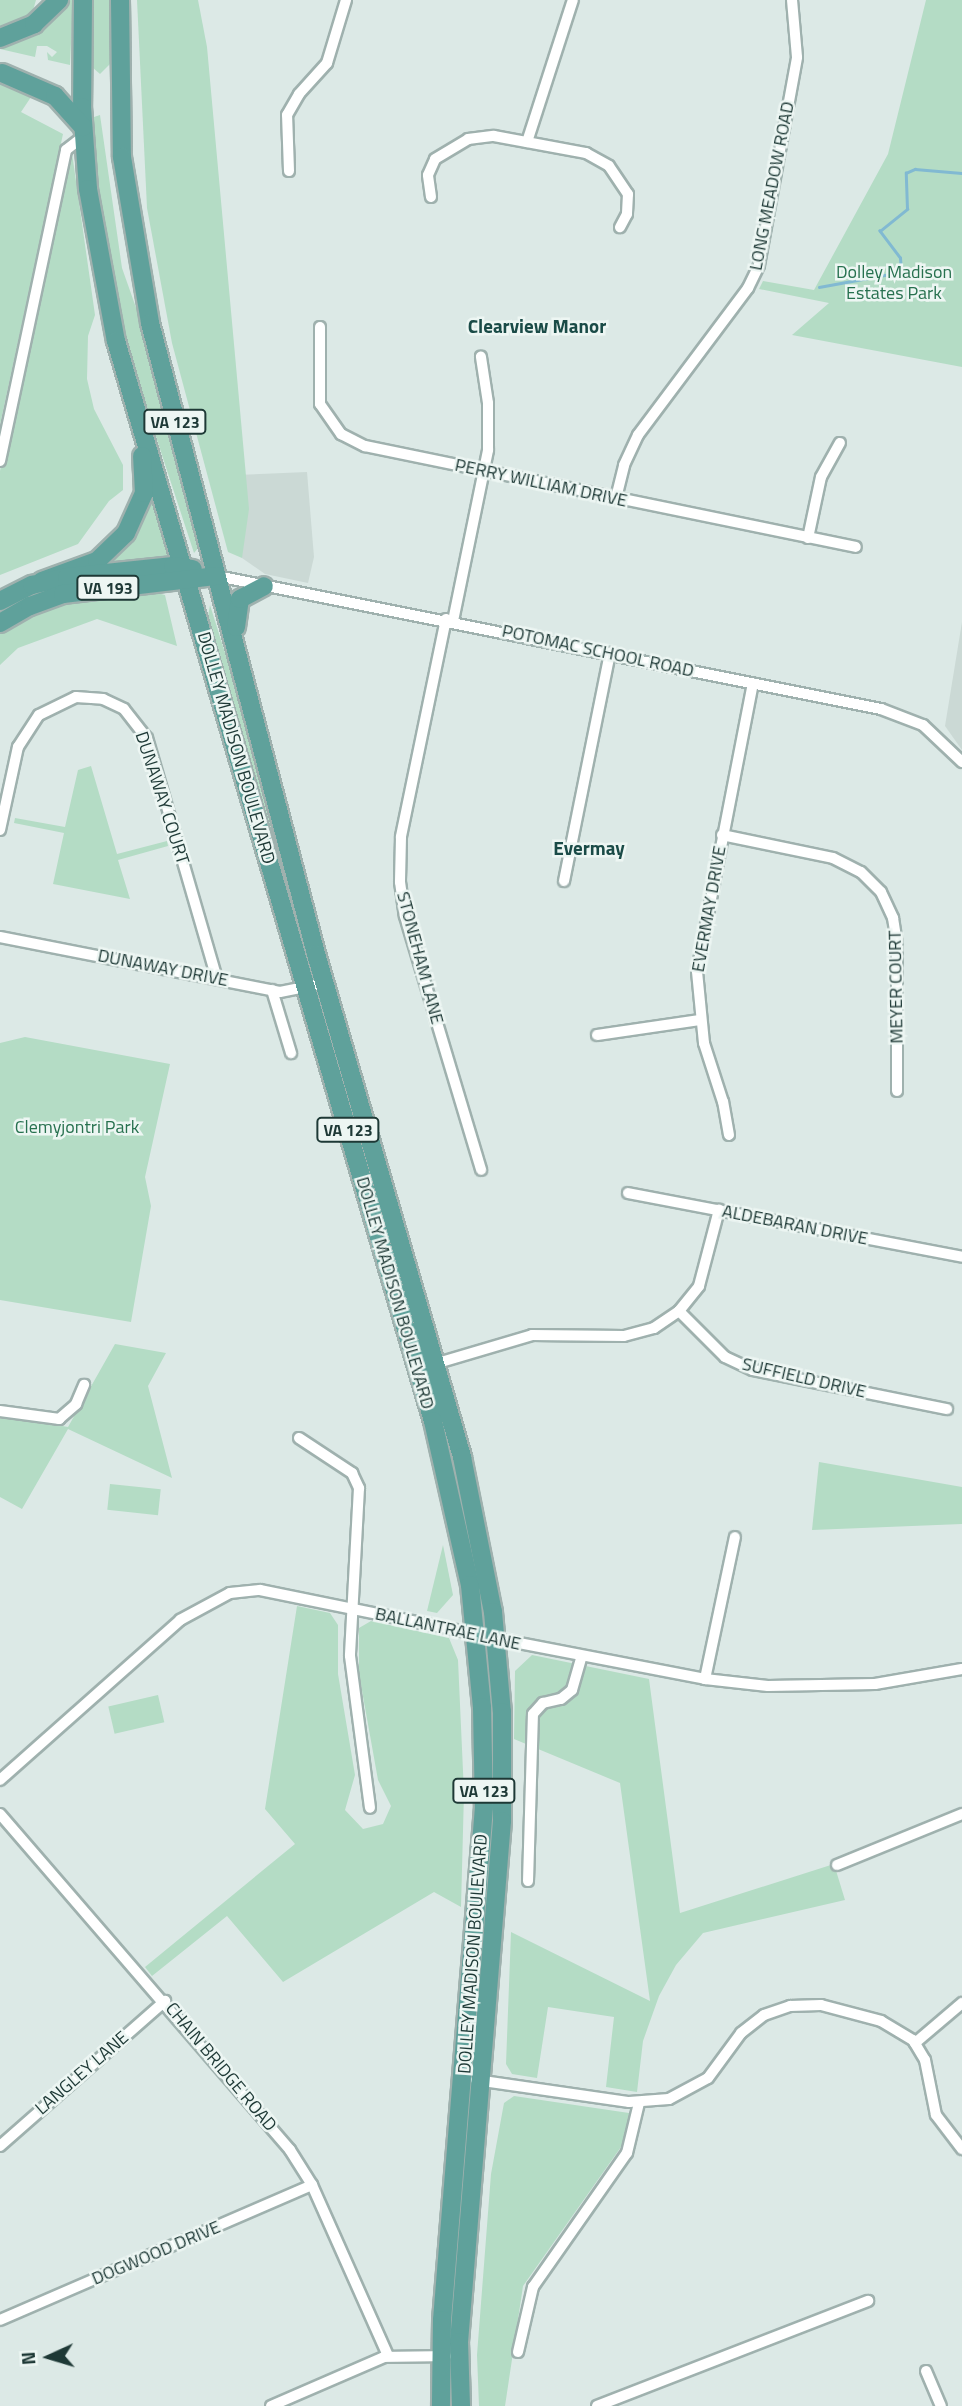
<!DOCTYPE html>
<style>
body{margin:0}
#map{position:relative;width:962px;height:2406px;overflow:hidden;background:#dce9e6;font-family:"Titillium Web",sans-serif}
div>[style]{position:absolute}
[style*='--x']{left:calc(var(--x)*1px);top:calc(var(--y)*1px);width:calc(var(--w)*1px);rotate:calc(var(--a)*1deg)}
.built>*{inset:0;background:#cbd9d5}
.green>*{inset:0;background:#b4dcc5;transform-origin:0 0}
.stream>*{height:2.5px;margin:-1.25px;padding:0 1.25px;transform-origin:1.25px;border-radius:1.25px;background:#81b9d2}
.roads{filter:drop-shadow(2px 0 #9fb1ae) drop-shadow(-2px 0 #9fb1ae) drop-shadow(0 2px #9fb1ae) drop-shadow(0 -2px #9fb1ae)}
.street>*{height:10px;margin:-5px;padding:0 5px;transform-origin:5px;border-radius:5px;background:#fff}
.primary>*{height:18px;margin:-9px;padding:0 9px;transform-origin:9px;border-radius:9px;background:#5fa19b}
span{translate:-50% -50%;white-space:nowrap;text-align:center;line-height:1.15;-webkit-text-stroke:5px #edf6f3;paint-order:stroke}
.shield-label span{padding:2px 5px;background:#edf6f3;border:2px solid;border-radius:5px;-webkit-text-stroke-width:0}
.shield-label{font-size:16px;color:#1e3936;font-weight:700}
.street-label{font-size:18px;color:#1e3936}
.park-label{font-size:18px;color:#27714f}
.neighbourhood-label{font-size:19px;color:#1a4b47;font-weight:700}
.north{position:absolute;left:14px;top:2322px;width:70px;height:70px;-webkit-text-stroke:5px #edf6f3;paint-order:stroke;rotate:266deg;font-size:19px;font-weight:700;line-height:28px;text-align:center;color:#1e3936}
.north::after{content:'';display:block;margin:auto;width:24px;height:32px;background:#1e3936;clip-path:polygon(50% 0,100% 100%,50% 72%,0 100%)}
</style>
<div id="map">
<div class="built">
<i style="clip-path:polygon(307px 472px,314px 557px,308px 583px,265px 574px,242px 558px,235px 475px)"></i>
<i style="clip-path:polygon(962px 622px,962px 750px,945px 726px)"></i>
</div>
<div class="green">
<i style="clip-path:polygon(0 0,36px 0,32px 14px,0 27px)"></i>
<i style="clip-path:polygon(65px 0,73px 0,70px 65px,48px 60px,47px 52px,52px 57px,57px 52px,47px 46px,37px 46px,35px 57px,0 49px,0 43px)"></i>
<i style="clip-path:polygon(91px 0,116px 0,114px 46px,110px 64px,100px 74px,92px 67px)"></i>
<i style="clip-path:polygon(137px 0,198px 0,207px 47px,249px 509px,242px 558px,228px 552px,172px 343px,147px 208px)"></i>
<i style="clip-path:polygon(926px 0,962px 0,962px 367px,792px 335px,829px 303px,759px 289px,763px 281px,814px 290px,888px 154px)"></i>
<i style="clip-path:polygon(0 83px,35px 91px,21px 112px,63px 134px,0 425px)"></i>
<i style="clip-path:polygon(100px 115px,122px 268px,152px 353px,200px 546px,194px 553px,125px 342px,103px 235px,94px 162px,91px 118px)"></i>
<i style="clip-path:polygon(71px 146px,95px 315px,88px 336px,87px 379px,94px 409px,123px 465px,123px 490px,109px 501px,78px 544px,0 575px,0 471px)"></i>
<i style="clip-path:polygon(151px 487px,177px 563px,81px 572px,100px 564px)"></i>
<i style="clip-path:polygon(153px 592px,165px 595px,177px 646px,97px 619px,18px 648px,0 665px,0 631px,13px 620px,72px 600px)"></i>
<i style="clip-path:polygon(210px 605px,276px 815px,312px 968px,306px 966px,207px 622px)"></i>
<i style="clip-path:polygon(91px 766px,117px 854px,167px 841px,168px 846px,118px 860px,130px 899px,53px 884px,64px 833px,14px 823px,15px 818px,65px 827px,78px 770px)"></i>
<i style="clip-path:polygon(25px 1037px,170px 1064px,145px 1177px,151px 1206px,131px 1322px,0 1300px,0 1043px)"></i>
<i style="clip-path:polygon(115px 1344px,166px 1353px,148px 1386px,172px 1478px,68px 1429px,22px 1509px,0 1497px,0 1415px,68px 1427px)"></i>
<i style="clip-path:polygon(819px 1462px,962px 1487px,962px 1524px,812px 1530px)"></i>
<i style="left:110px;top:1484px;width:51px;height:26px;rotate:6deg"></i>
<i style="clip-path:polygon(443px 1545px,453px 1595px,437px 1613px,427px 1611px)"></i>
<i style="clip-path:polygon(297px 1606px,330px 1613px,338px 1625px,338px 1674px,355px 1775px,345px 1810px,363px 1829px,383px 1824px,391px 1806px,378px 1780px,359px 1674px,359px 1628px,371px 1621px,449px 1638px,458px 1660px,464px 1793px,461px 1907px,434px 1892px,283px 1982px,227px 1916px,152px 1976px,145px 1967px,295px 1844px,265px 1809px)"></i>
<i style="clip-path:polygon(532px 1655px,649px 1679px,680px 1913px,834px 1864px,845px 1900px,703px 1933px,676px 1965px,659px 1996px,643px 2041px,637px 2092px,606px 2087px,614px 2017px,548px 2007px,537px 2078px,512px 2074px,506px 2064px,511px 1932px,650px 2001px,620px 1783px,514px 1739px,515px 1671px)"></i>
<i style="left:158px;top:1695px;width:28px;height:51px;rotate:77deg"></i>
<i style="clip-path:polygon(514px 2096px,629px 2113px,628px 2137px,523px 2286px,505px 2406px,479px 2406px,477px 2355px,491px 2174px,504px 2103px)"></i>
</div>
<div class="stream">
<i style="--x:819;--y:287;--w:83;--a:-10.4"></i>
<i style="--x:901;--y:272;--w:14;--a:-94"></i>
<i style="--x:900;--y:258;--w:34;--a:-127"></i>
<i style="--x:880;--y:231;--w:35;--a:-39"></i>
<i style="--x:907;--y:209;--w:36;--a:-92"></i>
<i style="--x:906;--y:173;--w:10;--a:-24"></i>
<i style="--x:915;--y:169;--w:47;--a:4.9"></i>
</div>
<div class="roads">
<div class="street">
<i style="--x:527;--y:142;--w:149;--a:-72.1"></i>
<i style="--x:289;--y:171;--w:56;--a:-92"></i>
<i style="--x:287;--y:115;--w:24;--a:-60"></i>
<i style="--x:299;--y:94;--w:42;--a:-47.9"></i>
<i style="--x:327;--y:63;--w:66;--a:-73.2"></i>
<i style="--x:431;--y:197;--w:22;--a:-98"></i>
<i style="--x:428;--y:175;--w:17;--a:-66"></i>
<i style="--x:435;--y:159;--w:39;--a:-31"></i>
<i style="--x:468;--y:139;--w:26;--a:-7"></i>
<i style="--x:494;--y:136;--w:94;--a:10.5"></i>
<i style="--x:586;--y:153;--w:26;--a:29"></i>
<i style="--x:609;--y:166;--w:34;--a:56"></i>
<i style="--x:628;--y:194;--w:20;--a:93"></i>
<i style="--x:627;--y:214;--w:15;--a:118"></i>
<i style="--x:320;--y:327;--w:77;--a:90"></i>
<i style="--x:320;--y:404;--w:37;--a:55"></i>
<i style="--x:341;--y:434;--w:27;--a:27"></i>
<i style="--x:365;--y:446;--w:501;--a:11.62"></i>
<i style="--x:0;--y:461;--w:318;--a:-78"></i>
<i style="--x:66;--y:150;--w:23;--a:-38"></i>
<i style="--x:616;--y:498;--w:34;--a:-76"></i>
<i style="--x:624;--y:465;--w:33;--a:-65"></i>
<i style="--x:638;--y:435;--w:184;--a:-53.2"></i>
<i style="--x:748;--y:288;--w:25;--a:-64"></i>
<i style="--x:759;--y:265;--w:211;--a:-79.6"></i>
<i style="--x:797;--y:57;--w:57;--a:-95"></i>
<i style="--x:808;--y:538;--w:62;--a:-78"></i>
<i style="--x:821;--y:477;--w:39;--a:-61"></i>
<i style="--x:217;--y:576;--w:677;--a:11.33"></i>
<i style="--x:881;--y:709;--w:45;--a:20.9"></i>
<i style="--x:923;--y:725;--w:54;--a:43.5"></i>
<i style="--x:446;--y:619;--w:223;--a:101.7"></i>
<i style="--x:401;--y:837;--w:45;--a:91.3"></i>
<i style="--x:400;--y:882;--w:34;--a:82"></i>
<i style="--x:405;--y:916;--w:265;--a:73.3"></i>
<i style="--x:453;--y:621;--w:175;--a:-78.4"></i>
<i style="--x:488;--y:450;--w:47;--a:-90"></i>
<i style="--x:488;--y:403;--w:47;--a:-98.7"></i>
<i style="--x:0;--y:830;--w:85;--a:-77.8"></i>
<i style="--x:18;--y:747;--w:38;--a:-57"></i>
<i style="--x:39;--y:715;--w:41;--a:-25.9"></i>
<i style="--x:76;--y:697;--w:27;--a:4"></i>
<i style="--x:103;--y:699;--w:23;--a:25"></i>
<i style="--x:124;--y:709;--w:37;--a:52"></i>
<i style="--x:147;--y:738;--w:251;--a:73.8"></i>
<i style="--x:722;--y:835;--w:113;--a:11.7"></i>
<i style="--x:833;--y:858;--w:31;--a:27"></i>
<i style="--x:861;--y:872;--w:28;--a:45"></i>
<i style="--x:881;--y:892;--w:29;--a:65"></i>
<i style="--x:893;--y:918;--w:24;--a:81"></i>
<i style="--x:897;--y:942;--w:149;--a:90"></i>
<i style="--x:564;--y:881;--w:233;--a:-78.6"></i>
<i style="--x:0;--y:937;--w:285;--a:11.1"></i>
<i style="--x:280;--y:992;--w:46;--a:-11.3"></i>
<i style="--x:272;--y:990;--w:66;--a:73.2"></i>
<i style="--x:597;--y:1035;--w:104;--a:-8.3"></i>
<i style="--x:729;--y:1135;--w:34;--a:-100"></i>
<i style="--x:723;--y:1102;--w:62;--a:-107.9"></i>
<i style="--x:704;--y:1043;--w:72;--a:-95.6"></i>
<i style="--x:697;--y:971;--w:293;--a:-79"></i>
<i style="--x:628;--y:1193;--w:340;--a:10.8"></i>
<i style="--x:679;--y:1311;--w:65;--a:45"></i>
<i style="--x:725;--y:1357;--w:31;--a:25"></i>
<i style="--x:753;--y:1370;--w:198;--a:11.4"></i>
<i style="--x:431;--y:1365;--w:105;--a:-16.5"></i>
<i style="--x:532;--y:1335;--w:92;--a:0.6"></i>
<i style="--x:624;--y:1336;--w:31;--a:-15"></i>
<i style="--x:654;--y:1328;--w:30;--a:-34"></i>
<i style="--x:679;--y:1311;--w:32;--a:-51"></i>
<i style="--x:699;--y:1286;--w:79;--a:-75.3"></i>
<i style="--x:0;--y:1411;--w:60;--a:7.7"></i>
<i style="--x:59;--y:1419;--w:23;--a:-41"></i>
<i style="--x:76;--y:1404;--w:21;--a:-67"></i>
<i style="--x:299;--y:1438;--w:64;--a:33.4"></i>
<i style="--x:352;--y:1473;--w:17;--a:65"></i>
<i style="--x:359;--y:1488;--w:168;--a:93.1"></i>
<i style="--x:350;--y:1656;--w:153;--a:82.5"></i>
<i style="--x:493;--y:1638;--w:216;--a:10.9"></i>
<i style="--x:705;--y:1679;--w:63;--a:6.3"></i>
<i style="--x:768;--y:1686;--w:107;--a:-1.1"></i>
<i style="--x:875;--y:1684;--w:88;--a:-9.8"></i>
<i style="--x:705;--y:1679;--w:145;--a:-78.1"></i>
<i style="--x:0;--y:1780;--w:241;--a:-41.6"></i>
<i style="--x:180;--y:1620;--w:57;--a:-28.4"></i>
<i style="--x:230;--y:1593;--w:30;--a:-6"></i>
<i style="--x:260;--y:1590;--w:221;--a:11.5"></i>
<i style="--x:0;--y:1814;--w:444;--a:49.2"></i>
<i style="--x:290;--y:2150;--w:41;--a:57.8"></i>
<i style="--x:312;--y:2185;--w:187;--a:66"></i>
<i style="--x:837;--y:1865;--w:135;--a:-22.2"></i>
<i style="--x:528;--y:1881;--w:167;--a:-88.3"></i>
<i style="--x:533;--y:1714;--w:15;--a:-48"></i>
<i style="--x:543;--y:1703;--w:18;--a:-13"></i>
<i style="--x:561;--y:1699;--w:14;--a:-39"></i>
<i style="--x:572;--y:1690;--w:35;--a:-74"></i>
<i style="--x:915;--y:2043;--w:62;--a:-40.4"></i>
<i style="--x:476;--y:2080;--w:155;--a:8.2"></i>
<i style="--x:629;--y:2102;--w:40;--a:-4.3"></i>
<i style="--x:669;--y:2099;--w:44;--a:-28.3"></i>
<i style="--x:708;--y:2078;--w:56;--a:-53.7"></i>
<i style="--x:741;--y:2033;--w:29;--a:-38"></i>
<i style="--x:764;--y:2015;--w:28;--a:-19"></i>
<i style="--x:790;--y:2006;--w:31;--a:-2"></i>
<i style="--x:821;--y:2005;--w:62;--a:14.9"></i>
<i style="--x:881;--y:2021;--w:37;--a:31"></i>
<i style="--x:913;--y:2040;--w:23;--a:59"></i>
<i style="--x:925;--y:2060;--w:56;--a:78.7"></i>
<i style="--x:936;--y:2115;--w:43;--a:52.6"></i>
<i style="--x:0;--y:2146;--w:220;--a:-41.3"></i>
<i style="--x:0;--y:2320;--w:340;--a:-23.4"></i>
<i style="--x:518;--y:2352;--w:67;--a:-77"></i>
<i style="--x:533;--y:2287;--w:164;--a:-55"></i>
<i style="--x:627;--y:2153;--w:51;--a:-76.5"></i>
<i style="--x:926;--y:2371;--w:38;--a:67"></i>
<i style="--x:271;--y:2406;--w:123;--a:-23.4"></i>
<i style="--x:384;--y:2357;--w:62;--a:-0.9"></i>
<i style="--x:597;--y:2406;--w:291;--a:-21.2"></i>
</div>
<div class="primary">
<i style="--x:83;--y:0;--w:107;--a:90.5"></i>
<i style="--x:82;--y:107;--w:82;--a:85.8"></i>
<i style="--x:88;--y:189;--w:155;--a:79.6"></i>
<i style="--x:116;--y:341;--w:1126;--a:73.64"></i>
<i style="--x:433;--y:1421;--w:168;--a:77.3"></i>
<i style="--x:470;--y:1585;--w:123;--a:84.4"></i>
<i style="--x:482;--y:1707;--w:100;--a:88.9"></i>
<i style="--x:484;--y:1807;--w:515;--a:94.68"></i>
<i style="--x:442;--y:2320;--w:86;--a:90.7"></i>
<i style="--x:120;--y:0;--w:157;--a:89.3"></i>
<i style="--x:122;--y:157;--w:168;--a:80.4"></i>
<i style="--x:150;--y:323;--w:652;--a:75.26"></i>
<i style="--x:316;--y:954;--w:524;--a:73.81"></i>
<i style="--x:462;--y:1457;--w:158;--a:78.7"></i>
<i style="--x:493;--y:1612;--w:100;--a:84.9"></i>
<i style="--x:502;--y:1712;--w:109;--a:90"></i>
<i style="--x:502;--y:1821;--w:523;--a:94.72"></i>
<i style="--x:459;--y:2342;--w:64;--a:88.2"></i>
<i style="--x:0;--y:38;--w:37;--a:-22"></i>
<i style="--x:34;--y:24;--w:35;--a:-44"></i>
<i style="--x:2;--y:73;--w:58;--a:23.5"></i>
<i style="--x:55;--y:96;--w:42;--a:47.9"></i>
<i style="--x:42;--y:581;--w:59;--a:-20"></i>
<i style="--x:97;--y:561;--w:40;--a:-44"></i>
<i style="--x:126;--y:533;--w:44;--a:-65.8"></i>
<i style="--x:144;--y:493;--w:37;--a:-93"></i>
<i style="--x:0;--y:601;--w:36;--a:-27"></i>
<i style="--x:32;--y:585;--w:36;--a:-13"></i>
<i style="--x:67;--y:577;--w:107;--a:-5.9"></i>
<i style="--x:173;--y:566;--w:20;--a:9"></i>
<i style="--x:0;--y:623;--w:34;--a:-30"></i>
<i style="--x:30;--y:606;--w:35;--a:-20"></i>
<i style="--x:63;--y:594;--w:155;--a:-6.7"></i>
<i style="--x:236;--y:627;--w:28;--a:-82"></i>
<i style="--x:240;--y:599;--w:27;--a:-28"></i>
</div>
</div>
<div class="shield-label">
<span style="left:175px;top:422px">VA 123</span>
<span style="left:108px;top:588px">VA 193</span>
<span style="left:348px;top:1130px">VA 123</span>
<span style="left:484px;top:1791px">VA 123</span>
</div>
<div class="street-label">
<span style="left:772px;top:186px;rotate:-79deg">LONG MEADOW ROAD</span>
<span style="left:541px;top:483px;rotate:12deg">PERRY WILLIAM DRIVE</span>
<span style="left:598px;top:651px;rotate:12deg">POTOMAC SCHOOL ROAD</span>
<span style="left:236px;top:748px;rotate:74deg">DOLLEY MADISON BOULEVARD</span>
<span style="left:162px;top:798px;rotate:72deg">DUNAWAY COURT</span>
<span style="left:709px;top:909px;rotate:-80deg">EVERMAY DRIVE</span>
<span style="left:420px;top:958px;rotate:75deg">STONEHAM LANE</span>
<span style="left:163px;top:968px;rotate:11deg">DUNAWAY DRIVE</span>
<span style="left:896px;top:987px;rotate:-91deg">MEYER COURT</span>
<span style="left:795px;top:1225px;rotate:11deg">ALDEBARAN DRIVE</span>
<span style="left:395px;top:1293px;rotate:74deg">DOLLEY MADISON BOULEVARD</span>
<span style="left:804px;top:1378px;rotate:13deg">SUFFIELD DRIVE</span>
<span style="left:448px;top:1629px;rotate:12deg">BALLANTRAE LANE</span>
<span style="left:473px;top:1954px;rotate:-86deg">DOLLEY MADISON BOULEVARD</span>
<span style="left:221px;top:2067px;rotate:50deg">CHAIN BRIDGE ROAD</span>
<span style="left:82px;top:2073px;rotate:-41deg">LANGLEY LANE</span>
<span style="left:156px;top:2253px;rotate:-23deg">DOGWOOD DRIVE</span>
</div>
<div class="park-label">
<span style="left:894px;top:283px">Dolley Madison<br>Estates Park</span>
<span style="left:77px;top:1127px">Clemyjontri Park</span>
</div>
<div class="neighbourhood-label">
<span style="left:537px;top:326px">Clearview Manor</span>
<span style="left:589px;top:848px">Evermay</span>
</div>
<div class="north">N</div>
</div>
